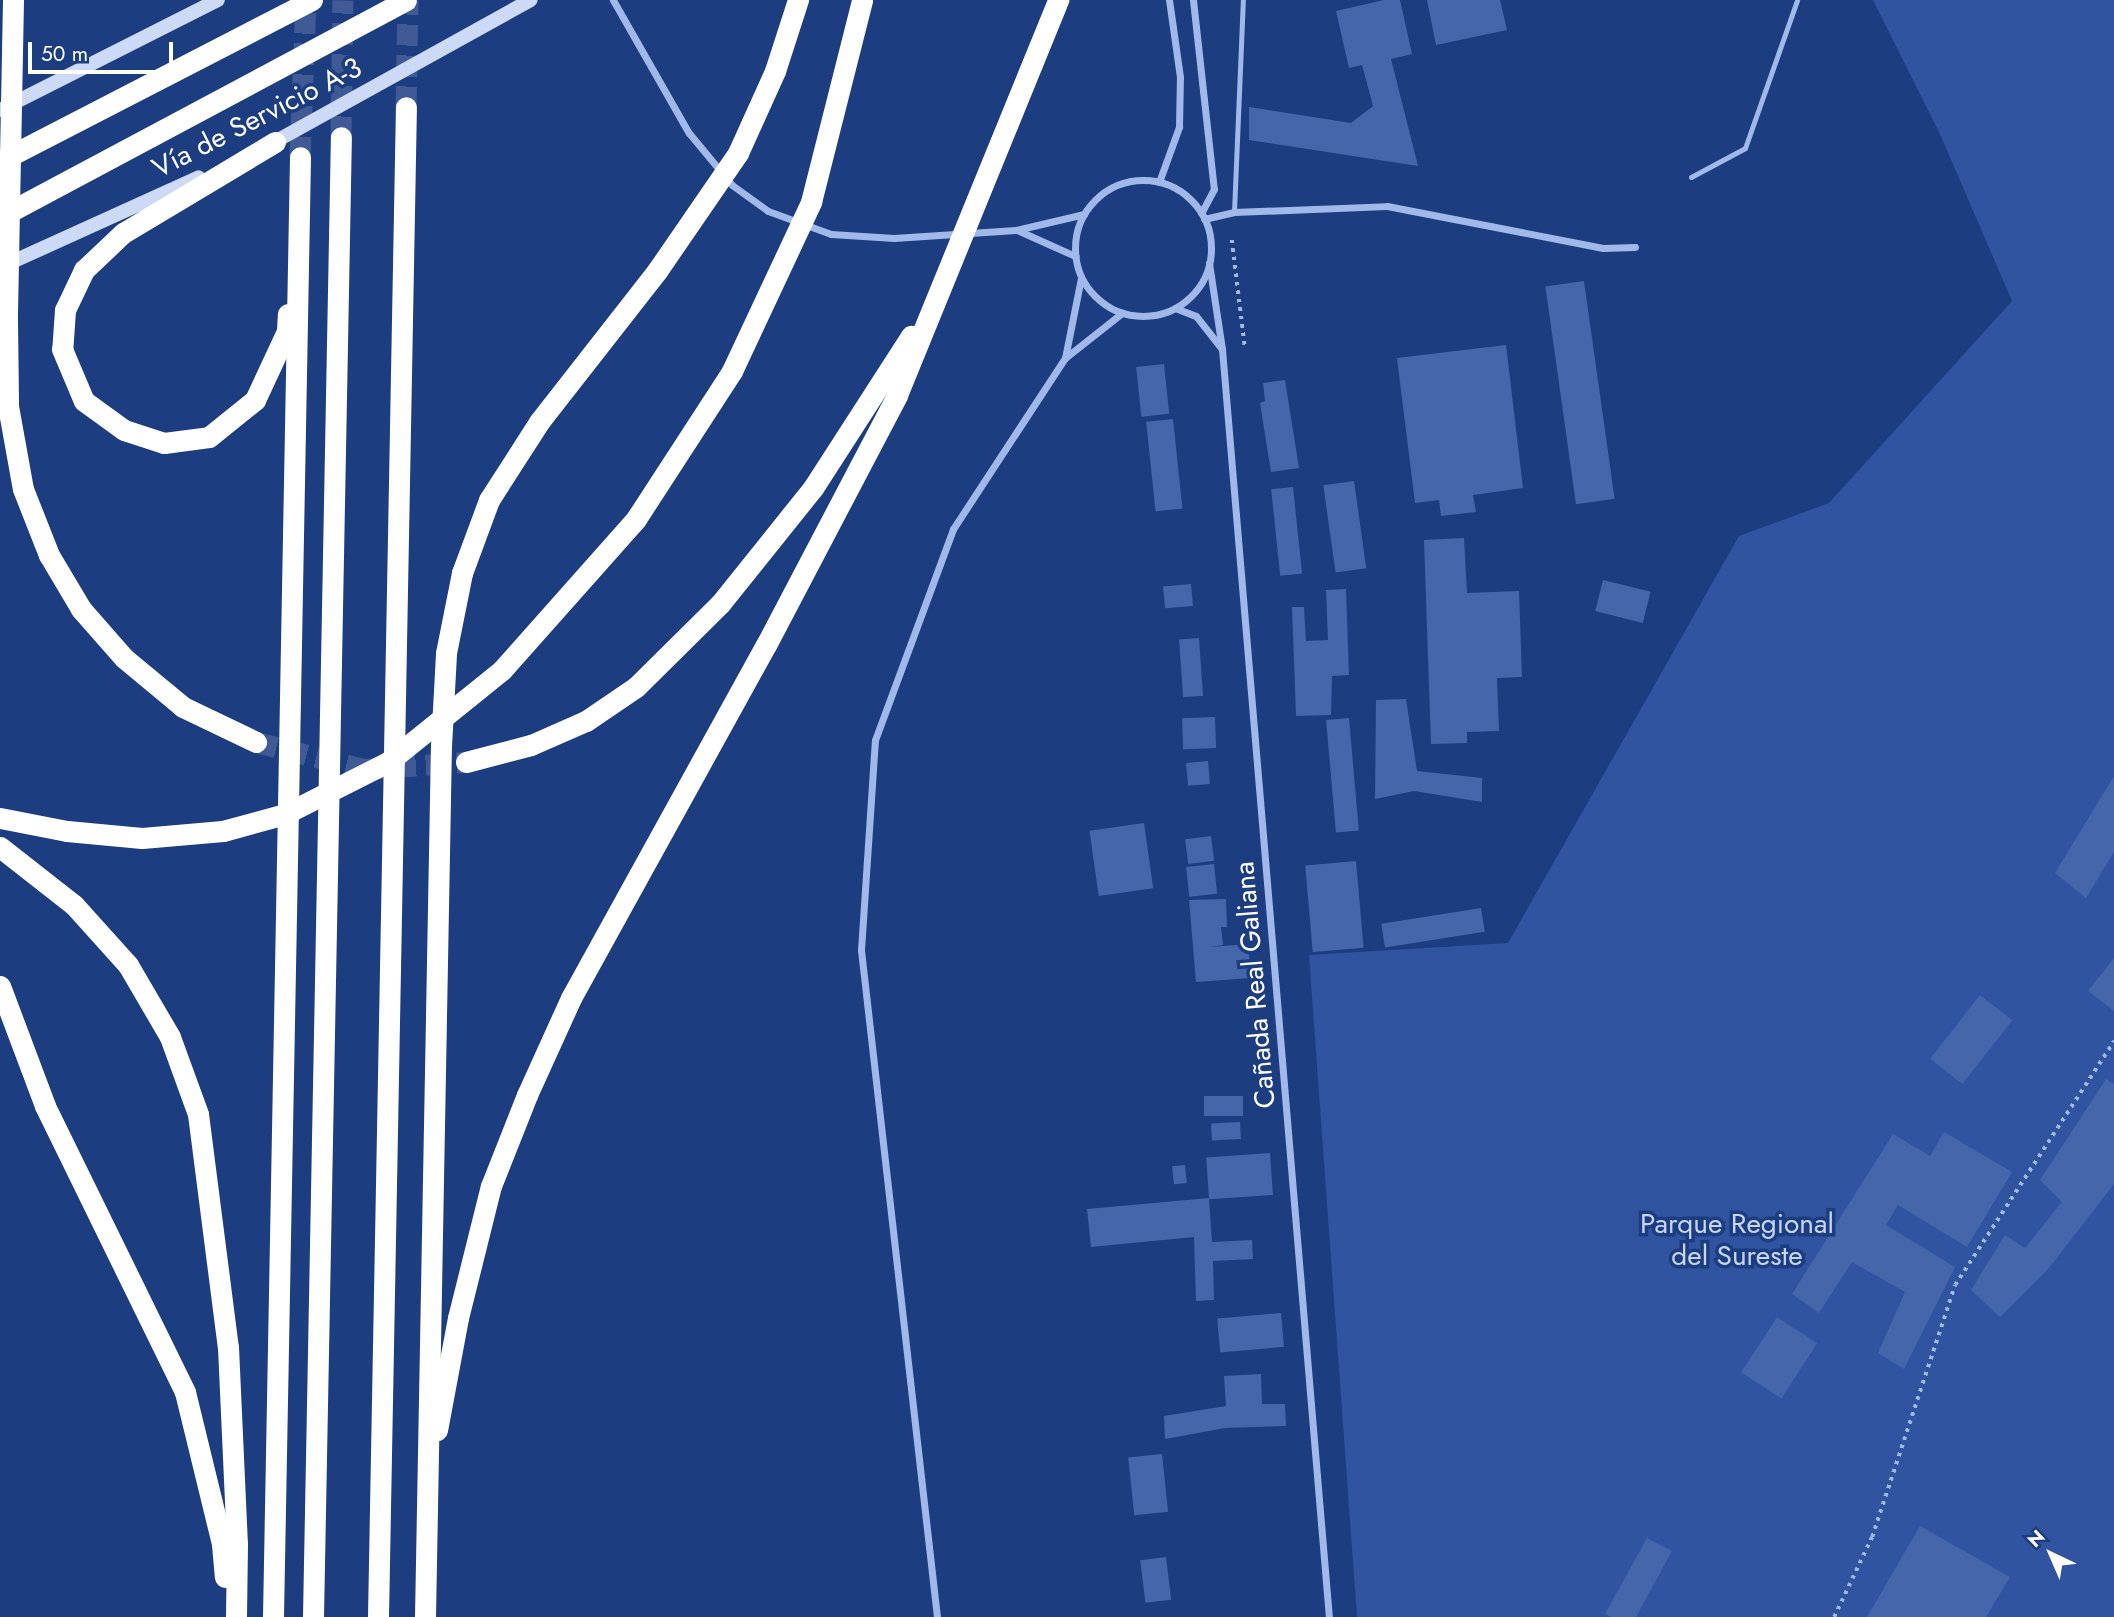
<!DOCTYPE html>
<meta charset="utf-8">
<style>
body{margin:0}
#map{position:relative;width:2114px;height:1617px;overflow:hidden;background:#1d3d81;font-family:Jost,sans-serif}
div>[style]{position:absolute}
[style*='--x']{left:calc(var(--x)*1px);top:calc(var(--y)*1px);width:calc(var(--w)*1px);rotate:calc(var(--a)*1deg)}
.green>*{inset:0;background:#3054a0}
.building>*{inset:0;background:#4566ab;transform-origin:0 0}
.highway-tunnel>*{height:21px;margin-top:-10.5px;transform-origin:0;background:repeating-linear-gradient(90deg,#3f5a94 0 21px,transparent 0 31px)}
.path>*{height:3.5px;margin-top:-1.75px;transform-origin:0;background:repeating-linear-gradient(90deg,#a1b9ea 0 3.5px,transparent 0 8.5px)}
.lane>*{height:5px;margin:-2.5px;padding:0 2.5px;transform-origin:2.5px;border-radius:2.5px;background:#a1b9ea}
.street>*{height:7px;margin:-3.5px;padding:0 3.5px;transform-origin:3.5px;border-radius:3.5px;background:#a1b9ea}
.street>.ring{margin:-3.5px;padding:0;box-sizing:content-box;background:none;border:7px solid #a1b9ea;border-radius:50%}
.secondary>*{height:14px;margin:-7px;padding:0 7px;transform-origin:7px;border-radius:7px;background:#cddaf7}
.highway>*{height:21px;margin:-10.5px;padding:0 10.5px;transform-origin:10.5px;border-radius:10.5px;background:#fff}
span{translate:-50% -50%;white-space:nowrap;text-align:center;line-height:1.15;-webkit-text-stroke:7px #1d3d81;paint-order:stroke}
.street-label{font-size:28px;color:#fff}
.park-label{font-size:28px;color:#c6d6f7}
.north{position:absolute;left:2016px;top:1519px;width:70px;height:70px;-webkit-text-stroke:5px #1d3d81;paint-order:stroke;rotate:316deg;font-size:19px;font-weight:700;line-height:28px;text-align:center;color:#fff}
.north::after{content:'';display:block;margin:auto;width:24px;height:32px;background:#fff;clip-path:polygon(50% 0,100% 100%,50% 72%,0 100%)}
.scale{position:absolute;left:28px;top:42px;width:145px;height:32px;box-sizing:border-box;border:4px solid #fff;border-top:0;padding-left:9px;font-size:21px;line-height:24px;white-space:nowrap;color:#fff;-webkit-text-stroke:5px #1d3d81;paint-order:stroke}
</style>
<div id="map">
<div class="green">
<i style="clip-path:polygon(1873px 0,2114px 0,2114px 1617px,1357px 1617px,1309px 955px,1508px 943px,1739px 536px,1829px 503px,2012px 301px,1940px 134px)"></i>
</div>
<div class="building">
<i style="clip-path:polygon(1384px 0,1400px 0,1412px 54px,1391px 59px,1418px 166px,1249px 140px,1249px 107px,1351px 123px,1373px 106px,1362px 65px,1349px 68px,1336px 11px)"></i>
<i style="clip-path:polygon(1427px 0,1500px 0,1507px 30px,1436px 45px)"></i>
<i style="left:1584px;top:281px;width:220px;height:39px;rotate:82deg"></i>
<i style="clip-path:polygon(1506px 345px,1523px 488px,1473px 495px,1476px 512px,1441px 516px,1439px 500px,1415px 503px,1397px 358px)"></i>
<i style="left:1164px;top:364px;width:50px;height:28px;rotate:84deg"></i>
<i style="clip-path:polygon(1285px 380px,1299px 468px,1271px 472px,1260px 403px,1265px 401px,1263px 383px)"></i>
<i style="left:1173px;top:419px;width:90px;height:27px;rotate:84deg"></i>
<i style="left:1354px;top:481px;width:88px;height:31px;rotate:82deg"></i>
<i style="left:1293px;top:487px;width:87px;height:22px;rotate:84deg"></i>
<i style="clip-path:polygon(1464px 538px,1467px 593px,1519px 591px,1522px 677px,1497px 678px,1499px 731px,1467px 732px,1467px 743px,1431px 744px,1424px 540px)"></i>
<i style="left:1603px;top:580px;width:49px;height:32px;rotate:14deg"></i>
<i style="left:1191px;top:584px;width:22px;height:28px;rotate:85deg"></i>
<i style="clip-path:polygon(1346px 589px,1349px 675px,1332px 676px,1331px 715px,1296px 716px,1292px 607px,1304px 607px,1306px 641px,1328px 640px,1326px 590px)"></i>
<i style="left:1199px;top:638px;width:58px;height:20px;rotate:86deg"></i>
<i style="clip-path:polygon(1406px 699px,1417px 771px,1482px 778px,1482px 802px,1414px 791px,1375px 799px,1376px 700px)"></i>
<i style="left:1215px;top:717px;width:31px;height:33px;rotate:88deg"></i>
<i style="left:1349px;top:718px;width:113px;height:23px;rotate:85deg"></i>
<i style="left:1208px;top:761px;width:23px;height:22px;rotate:85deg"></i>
<i style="clip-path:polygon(2114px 776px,2114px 852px,2086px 898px,2055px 873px)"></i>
<i style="left:1144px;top:823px;width:66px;height:55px;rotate:82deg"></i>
<i style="left:1211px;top:836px;width:25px;height:26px;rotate:83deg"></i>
<i style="left:1356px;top:861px;width:87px;height:51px;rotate:85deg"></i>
<i style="left:1214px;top:864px;width:30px;height:28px;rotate:84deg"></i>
<i style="clip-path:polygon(1226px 899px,1227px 927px,1221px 927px,1223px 945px,1209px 947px,1248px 944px,1251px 978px,1196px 982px,1189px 900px)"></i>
<i style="left:1481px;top:908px;width:24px;height:101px;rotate:81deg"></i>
<i style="clip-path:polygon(2114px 958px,2114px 1011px,2088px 991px)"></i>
<i style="left:1980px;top:995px;width:41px;height:81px;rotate:38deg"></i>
<i style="clip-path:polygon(2106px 1079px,2114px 1084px,2114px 1184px,2049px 1268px,2000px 1317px,1971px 1290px,2005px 1235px,2025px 1248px,2062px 1202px,2040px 1180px)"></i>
<i style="left:1243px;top:1096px;width:20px;height:39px;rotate:90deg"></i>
<i style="left:1240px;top:1122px;width:17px;height:29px;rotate:87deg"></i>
<i style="clip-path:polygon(1944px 1132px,2012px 1172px,1967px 1247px,1898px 1205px,1886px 1225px,1955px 1267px,1904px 1369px,1878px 1353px,1905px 1292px,1852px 1262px,1819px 1313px,1792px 1294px,1893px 1134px,1930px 1156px)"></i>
<i style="left:1270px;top:1153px;width:42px;height:64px;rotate:86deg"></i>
<i style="left:1185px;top:1165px;width:18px;height:13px;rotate:84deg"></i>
<i style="clip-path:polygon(1209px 1198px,1212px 1242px,1252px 1240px,1253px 1259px,1213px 1261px,1214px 1300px,1196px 1301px,1194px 1237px,1091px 1247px,1087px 1209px)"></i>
<i style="left:1281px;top:1313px;width:34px;height:64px;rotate:85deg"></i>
<i style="left:1777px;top:1317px;width:48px;height:66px;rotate:33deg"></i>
<i style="clip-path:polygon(1261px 1374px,1262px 1404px,1285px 1404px,1286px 1426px,1225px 1428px,1165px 1439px,1164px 1416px,1226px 1406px,1224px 1376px)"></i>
<i style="left:1162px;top:1454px;width:58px;height:34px;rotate:84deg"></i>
<i style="clip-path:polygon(1920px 1526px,2010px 1577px,1986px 1617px,1867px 1617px)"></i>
<i style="clip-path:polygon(1647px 1538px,1672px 1551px,1636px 1617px,1611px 1617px,1605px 1614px)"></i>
<i style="left:1166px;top:1557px;width:43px;height:26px;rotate:83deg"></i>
</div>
<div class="highway-tunnel">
<i style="--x:406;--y:107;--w:107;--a:-88.9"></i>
<i style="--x:341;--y:137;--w:137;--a:-89.2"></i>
<i style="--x:300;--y:157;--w:157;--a:-87.8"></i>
<i style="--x:256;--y:742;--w:111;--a:14"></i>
<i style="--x:364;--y:769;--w:102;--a:-3.9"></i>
</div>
<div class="path">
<i style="--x:1232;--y:240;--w:108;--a:83.1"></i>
<i style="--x:1834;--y:1617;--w:89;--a:-64.6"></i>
<i style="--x:1872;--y:1537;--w:265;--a:-71.8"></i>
<i style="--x:1955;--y:1285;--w:291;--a:-56.9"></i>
</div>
<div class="lane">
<i style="--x:1691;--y:177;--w:61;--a:-28.2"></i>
<i style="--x:1745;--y:148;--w:157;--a:-70.6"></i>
<i style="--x:1234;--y:212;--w:212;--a:-87.6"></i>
</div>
<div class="street">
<i style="--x:613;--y:0;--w:153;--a:60.3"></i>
<i style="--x:689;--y:133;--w:67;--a:50.4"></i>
<i style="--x:732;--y:185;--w:44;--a:35.8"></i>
<i style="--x:768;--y:211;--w:67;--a:20.1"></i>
<i style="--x:831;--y:234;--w:63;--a:3.6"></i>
<i style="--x:894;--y:238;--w:122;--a:-3.8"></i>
<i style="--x:1016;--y:230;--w:70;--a:-13.2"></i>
<i style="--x:1193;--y:0;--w:190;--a:83.7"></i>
<i style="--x:1214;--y:189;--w:27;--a:118"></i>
<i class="ring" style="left:1075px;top:180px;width:129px;height:129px"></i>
<i style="--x:1159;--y:182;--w:59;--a:-70"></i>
<i style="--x:1179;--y:127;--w:50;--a:-88.9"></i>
<i style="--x:1180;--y:77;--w:78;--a:-98.1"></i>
<i style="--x:1204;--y:219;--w:31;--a:-13"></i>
<i style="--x:1234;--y:212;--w:153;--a:-2.2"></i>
<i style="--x:1387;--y:206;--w:220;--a:11"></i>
<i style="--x:1603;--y:248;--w:32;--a:-2"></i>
<i style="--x:1017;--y:230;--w:64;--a:24.1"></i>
<i style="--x:1209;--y:263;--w:87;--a:81.4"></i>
<i style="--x:1222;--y:349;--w:1273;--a:85.18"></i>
<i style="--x:1175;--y:308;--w:22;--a:21"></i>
<i style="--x:1196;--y:316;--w:42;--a:51.8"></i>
<i style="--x:1065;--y:358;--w:82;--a:-78.7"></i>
<i style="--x:937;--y:1617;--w:671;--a:-96.5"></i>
<i style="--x:861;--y:950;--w:210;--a:-86.2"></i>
<i style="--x:875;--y:740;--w:225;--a:-69.7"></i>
<i style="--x:953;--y:529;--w:204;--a:-56.8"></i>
<i style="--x:1065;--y:358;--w:73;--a:-38.3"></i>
</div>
<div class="secondary">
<i style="--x:0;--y:110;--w:244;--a:-26.8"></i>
<i style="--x:269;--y:145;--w:299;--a:-29"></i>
<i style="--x:1;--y:267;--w:217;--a:-24.4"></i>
</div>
<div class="highway">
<i style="--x:13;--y:0;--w:320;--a:91.1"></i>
<i style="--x:7;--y:320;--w:86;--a:89.3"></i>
<i style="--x:8;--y:406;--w:84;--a:79.8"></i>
<i style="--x:23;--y:489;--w:71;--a:68.5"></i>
<i style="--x:49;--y:555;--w:63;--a:59.3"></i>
<i style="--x:81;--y:609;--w:65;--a:48.7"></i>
<i style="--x:124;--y:658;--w:77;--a:39.7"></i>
<i style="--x:183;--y:707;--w:81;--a:25.6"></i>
<i style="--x:275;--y:142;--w:177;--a:149.1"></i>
<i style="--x:123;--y:233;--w:54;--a:136.5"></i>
<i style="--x:84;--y:270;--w:44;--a:115.4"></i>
<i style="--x:65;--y:310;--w:39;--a:94"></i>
<i style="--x:62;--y:349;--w:56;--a:67.1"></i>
<i style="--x:84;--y:401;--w:49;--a:35.9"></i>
<i style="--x:124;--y:430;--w:42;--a:18"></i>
<i style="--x:164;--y:443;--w:45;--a:-7.6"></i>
<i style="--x:209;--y:437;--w:59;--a:-38.8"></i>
<i style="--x:255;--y:400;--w:76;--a:-65.1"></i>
<i style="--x:287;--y:331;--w:17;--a:-87"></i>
<i style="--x:0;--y:161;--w:351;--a:-27.3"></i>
<i style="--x:0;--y:217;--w:460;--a:-28.1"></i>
<i style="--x:466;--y:762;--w:67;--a:-14.7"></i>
<i style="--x:531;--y:745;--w:60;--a:-23.6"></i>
<i style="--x:586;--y:721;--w:60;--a:-34.2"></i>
<i style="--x:636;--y:687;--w:118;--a:-44.7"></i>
<i style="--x:720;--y:604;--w:149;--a:-51.3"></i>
<i style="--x:813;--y:488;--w:181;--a:-57.2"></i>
<i style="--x:0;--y:818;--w:68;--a:11"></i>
<i style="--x:67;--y:831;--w:75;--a:5.3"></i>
<i style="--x:142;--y:838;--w:81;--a:-4.9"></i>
<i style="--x:223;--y:831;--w:64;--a:-15.3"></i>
<i style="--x:285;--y:814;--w:115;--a:-26.8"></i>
<i style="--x:388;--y:762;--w:146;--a:-38.9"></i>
<i style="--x:502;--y:670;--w:202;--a:-48.4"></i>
<i style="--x:636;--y:519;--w:176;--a:-57"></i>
<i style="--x:732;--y:371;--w:187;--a:-64.9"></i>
<i style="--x:811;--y:202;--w:208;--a:-75.8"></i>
<i style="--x:0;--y:847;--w:94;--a:38.1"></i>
<i style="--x:74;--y:905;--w:81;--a:48"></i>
<i style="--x:128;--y:965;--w:83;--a:59.7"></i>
<i style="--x:170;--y:1037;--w:82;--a:70"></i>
<i style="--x:198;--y:1114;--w:235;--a:82.7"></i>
<i style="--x:228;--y:1347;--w:197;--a:87.4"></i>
<i style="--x:237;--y:1544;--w:73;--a:90.8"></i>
<i style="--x:0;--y:986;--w:128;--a:69.4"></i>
<i style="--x:45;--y:1106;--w:318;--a:63.9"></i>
<i style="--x:185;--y:1392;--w:156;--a:76.3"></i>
<i style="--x:222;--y:1544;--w:33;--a:85"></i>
<i style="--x:437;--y:1430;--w:114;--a:-79.4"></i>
<i style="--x:458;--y:1318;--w:136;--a:-76"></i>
<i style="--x:491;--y:1186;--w:98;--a:-68.4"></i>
<i style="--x:527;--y:1095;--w:107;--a:-65.6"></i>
<i style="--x:571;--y:998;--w:403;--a:-61.1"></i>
<i style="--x:766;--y:645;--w:282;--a:-62.3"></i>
<i style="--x:897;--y:395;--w:427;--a:-67.8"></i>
<i style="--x:273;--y:1617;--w:1460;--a:-88.94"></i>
<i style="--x:313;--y:1617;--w:1480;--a:-88.92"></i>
<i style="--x:378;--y:1617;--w:1510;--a:-88.94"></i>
<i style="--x:425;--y:1617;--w:871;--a:-88.95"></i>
<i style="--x:441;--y:746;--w:93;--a:-86.9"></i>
<i style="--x:446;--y:653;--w:82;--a:-78.7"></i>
<i style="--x:462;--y:573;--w:78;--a:-69.7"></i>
<i style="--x:489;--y:500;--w:93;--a:-57.3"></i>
<i style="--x:539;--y:422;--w:192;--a:-52"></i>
<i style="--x:657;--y:271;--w:143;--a:-55.5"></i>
<i style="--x:738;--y:153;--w:90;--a:-65.7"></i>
<i style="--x:775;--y:71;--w:75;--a:-72.1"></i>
</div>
<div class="street-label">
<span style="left:257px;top:118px;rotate:-27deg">Vía de Servicio A-3</span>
<span style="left:1255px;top:985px;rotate:-95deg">Cañada Real Galiana</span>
</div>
<div class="park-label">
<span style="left:1737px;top:1240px">Parque Regional<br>del Sureste</span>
</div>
<div class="north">N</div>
<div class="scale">50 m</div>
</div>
